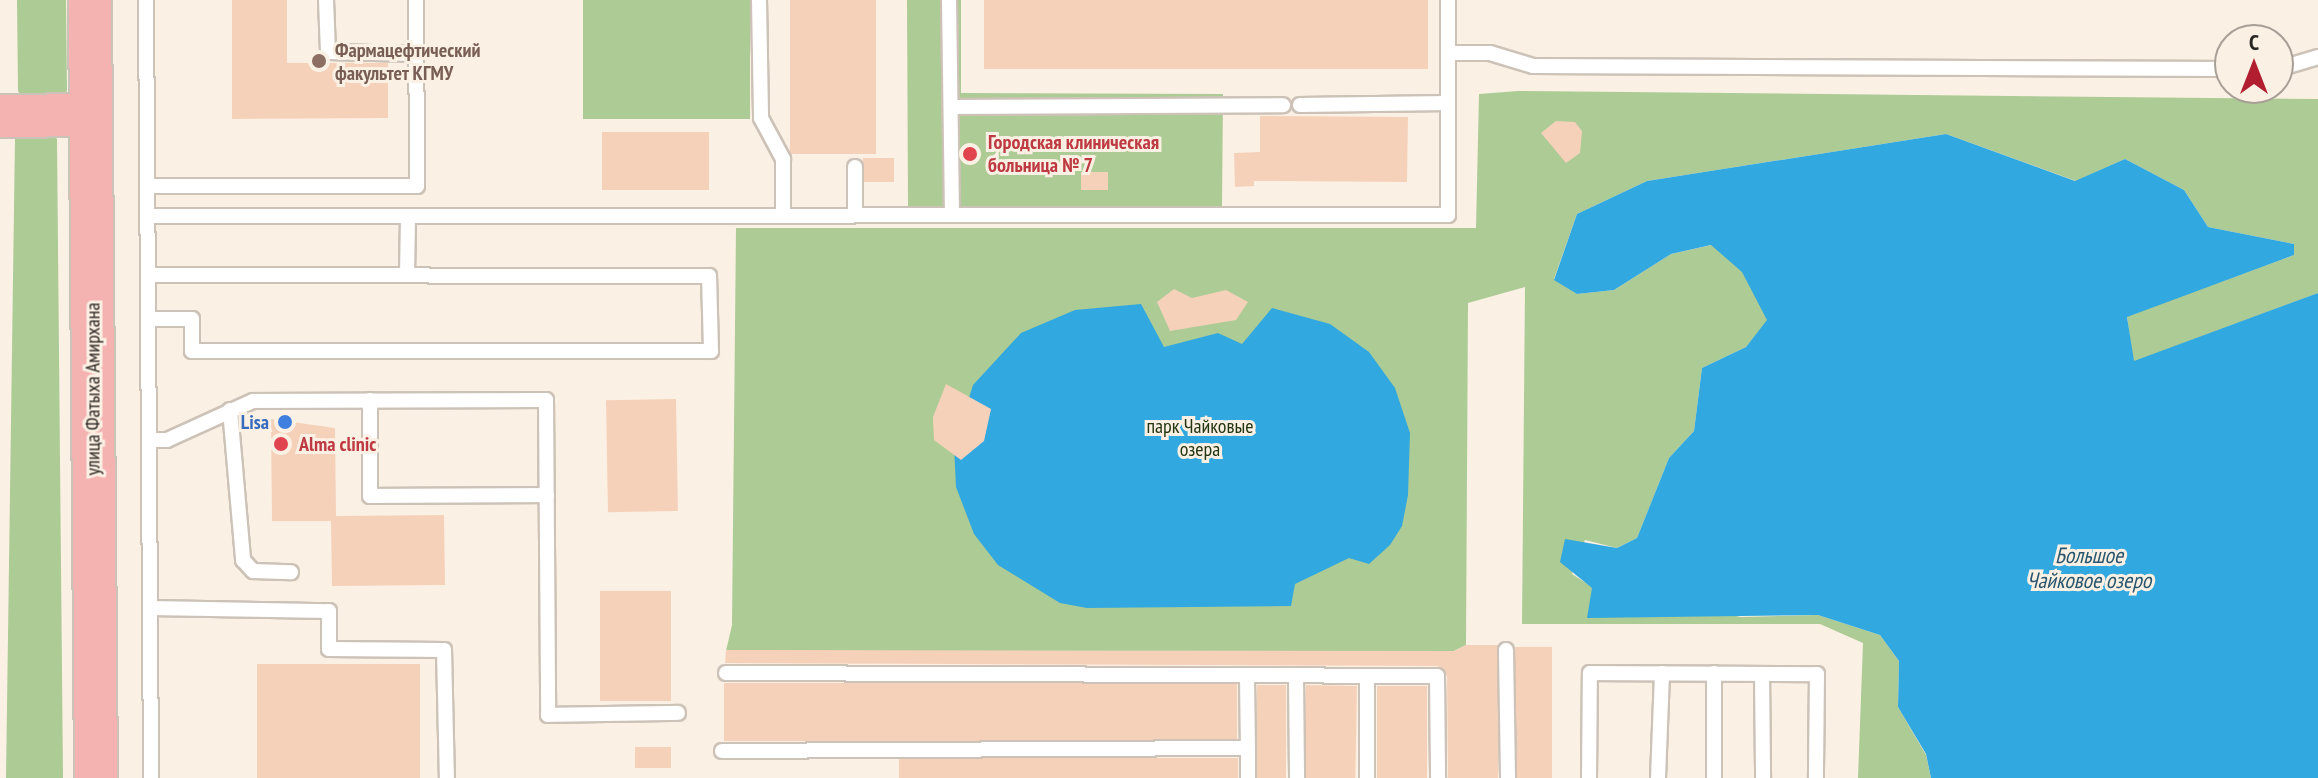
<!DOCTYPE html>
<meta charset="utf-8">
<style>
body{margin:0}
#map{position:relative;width:2318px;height:778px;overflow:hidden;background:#fbf0e4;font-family:"PT Sans Narrow",sans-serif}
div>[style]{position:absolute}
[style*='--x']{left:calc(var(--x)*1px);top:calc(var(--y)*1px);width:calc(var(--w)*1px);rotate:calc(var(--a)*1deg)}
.green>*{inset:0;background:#accb95;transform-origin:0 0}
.water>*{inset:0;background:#31a8df}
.building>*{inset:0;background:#f6d1ba;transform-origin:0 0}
.roads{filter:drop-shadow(2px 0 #cdc2b7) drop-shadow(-2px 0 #cdc2b7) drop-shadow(0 2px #cdc2b7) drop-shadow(0 -2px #cdc2b7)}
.lane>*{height:14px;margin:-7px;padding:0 7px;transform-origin:7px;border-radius:7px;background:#fff}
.primary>*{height:42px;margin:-21px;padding:0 21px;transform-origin:21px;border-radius:21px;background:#f4b2b0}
.dots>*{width:22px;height:22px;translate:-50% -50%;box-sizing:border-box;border:4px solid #fbf0e4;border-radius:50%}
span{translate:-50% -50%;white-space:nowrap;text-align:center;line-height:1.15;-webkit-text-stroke:6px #fbf0e4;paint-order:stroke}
.education-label{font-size:20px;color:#785e54;font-weight:700}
.left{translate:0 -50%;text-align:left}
.health-label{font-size:20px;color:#be3a42;font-weight:700}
.street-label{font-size:20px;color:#2a2621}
.shop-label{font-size:20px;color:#366cbe;font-weight:700}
.right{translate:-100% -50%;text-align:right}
.park-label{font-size:20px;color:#233612}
.water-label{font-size:22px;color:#29566e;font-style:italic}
.north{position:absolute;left:2214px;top:24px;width:80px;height:80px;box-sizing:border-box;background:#fbf0e4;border:2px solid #a79f96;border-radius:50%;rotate:0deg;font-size:22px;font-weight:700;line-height:32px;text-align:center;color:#2a2621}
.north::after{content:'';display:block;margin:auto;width:28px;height:36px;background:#b11e2f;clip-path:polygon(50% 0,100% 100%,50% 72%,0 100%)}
</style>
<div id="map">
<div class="green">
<i style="clip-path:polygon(17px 0,66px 0,67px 91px,55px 103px,25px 103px,18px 91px)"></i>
<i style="left:583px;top:0;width:167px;height:119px"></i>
<i style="clip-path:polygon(907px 0,961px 0,961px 93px,1223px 94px,1222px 207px,908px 206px)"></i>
<i style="clip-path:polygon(1518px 91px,2318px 99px,2318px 293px,2133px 362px,2127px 316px,2294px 255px,2294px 244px,2208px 227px,2184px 190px,2125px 159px,2076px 181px,1946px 134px,1647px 181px,1577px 214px,1554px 279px,1577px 294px,1614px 290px,1671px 254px,1712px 245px,1743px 272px,1768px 320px,1746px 347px,1702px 368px,1694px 431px,1669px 458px,1637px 538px,1617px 548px,1585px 540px,1572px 574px,1592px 587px,1741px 617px,1818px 615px,1880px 635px,1899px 661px,1898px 707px,1926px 755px,1931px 778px,1858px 778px,1863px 643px,1820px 624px,1522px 624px,1525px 287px,1468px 303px,1466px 645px,1454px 651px,726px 651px,732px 625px,736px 228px,1476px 228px,1479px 94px)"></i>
<i style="clip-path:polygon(49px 129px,57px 139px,63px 778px,6px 778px,15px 137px)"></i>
</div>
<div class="water">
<i style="clip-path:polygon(1946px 134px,2075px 181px,2125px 159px,2184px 190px,2208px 227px,2294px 244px,2294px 255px,2127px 317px,2134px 361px,2318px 293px,2318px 778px,1931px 778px,1926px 754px,1898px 707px,1899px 661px,1880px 635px,1818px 615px,1587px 618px,1592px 588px,1560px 562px,1565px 539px,1617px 548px,1637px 538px,1669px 458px,1694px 431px,1702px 368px,1746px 347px,1767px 320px,1742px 272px,1711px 245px,1671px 254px,1614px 290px,1577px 294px,1554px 280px,1577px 214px,1647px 181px)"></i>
<i style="clip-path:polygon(1141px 304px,1164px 347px,1218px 333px,1242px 344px,1272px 308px,1330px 324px,1369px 352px,1395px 388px,1410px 433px,1408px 495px,1402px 526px,1390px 545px,1369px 564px,1349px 558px,1295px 584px,1291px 606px,1087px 608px,1060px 603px,998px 565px,974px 534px,956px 487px,954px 446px,973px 385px,1021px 333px,1075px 310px)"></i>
</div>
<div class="building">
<i style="clip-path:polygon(232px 0,287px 0,287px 63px,388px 63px,388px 118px,232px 119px)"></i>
<i style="left:790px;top:0;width:86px;height:154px"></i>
<i style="left:984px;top:0;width:444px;height:69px"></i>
<i style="clip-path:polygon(1260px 116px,1408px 117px,1407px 182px,1254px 181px,1254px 186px,1235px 187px,1234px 153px,1260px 152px)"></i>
<i style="clip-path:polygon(1556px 121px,1575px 122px,1582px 131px,1580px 153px,1566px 163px,1541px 133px)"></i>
<i style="left:602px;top:132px;width:107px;height:58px"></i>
<i style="left:863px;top:158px;width:31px;height:24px"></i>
<i style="left:1081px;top:172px;width:27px;height:18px"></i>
<i style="clip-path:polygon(1174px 289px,1192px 298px,1226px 290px,1248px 302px,1236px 320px,1170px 331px,1157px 302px)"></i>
<i style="clip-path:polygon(946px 384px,991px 409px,984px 441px,961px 460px,934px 440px,933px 417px)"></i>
<i style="left:676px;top:399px;width:112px;height:70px;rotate:89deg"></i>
<i style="clip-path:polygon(271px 419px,335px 428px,336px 516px,444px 515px,445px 585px,332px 586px,331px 521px,272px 521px)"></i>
<i style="left:600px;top:591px;width:71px;height:110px"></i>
<i style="clip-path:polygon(1466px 645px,1498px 645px,1498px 778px,1448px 778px,1447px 676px,1438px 666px,725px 663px,726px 650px,1454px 651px)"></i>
<i style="left:1515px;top:647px;width:37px;height:131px"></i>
<i style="left:257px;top:664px;width:163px;height:114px"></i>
<i style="left:724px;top:683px;width:513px;height:58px"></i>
<i style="left:1257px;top:685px;width:29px;height:93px"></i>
<i style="left:1306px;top:685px;width:51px;height:93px;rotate:1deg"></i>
<i style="left:1377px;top:686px;width:50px;height:92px"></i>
<i style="left:635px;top:747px;width:36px;height:21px"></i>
<i style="left:1238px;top:758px;width:20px;height:339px;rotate:90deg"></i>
</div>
<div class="roads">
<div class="lane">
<i style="--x:146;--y:0;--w:778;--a:89.63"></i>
<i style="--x:326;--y:0;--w:52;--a:87.8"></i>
<i style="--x:328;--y:52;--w:89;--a:1.3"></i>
<i style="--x:759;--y:0;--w:118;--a:89"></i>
<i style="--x:761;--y:118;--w:47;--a:61.8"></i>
<i style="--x:783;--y:159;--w:57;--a:90"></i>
<i style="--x:949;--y:0;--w:215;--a:89.2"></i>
<i style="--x:1448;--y:53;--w:42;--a:0"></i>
<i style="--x:1490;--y:53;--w:45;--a:16.8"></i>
<i style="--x:1533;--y:66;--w:697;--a:0.25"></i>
<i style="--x:2278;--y:69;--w:42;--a:-16.7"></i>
<i style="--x:1300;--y:105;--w:148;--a:-0.8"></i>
<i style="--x:951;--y:107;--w:332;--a:-0.3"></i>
<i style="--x:855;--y:167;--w:48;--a:90"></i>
<i style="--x:150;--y:186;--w:267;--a:0"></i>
<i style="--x:417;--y:186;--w:186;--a:-90.3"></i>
<i style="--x:150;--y:216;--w:1298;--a:-0.04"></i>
<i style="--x:1448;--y:215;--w:215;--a:-90"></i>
<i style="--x:407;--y:275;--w:59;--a:-89"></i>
<i style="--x:150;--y:319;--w:42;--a:0"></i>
<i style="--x:192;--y:319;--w:32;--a:90"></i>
<i style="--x:192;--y:351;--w:519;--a:0"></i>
<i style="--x:711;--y:351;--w:75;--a:-91.5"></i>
<i style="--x:709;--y:276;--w:559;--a:-179.9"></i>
<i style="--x:370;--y:400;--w:96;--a:90"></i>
<i style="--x:370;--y:496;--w:177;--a:-0.3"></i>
<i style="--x:230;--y:410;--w:151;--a:85"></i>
<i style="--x:243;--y:560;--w:15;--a:48"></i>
<i style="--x:253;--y:571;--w:38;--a:2"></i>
<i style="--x:150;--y:440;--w:17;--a:0"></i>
<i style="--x:167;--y:440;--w:94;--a:-24.4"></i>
<i style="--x:253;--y:401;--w:293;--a:-0.2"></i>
<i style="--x:546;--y:400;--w:315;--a:89.6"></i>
<i style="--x:548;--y:715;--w:130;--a:-0.9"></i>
<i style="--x:150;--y:608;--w:179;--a:1"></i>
<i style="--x:329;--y:611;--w:38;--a:90"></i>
<i style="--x:329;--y:649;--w:115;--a:0.5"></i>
<i style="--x:444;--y:650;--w:128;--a:88.7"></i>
<i style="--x:1506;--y:650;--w:128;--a:89.1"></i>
<i style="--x:726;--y:673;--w:711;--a:0.24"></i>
<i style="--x:1437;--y:676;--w:102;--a:89.4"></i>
<i style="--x:1762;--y:674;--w:104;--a:89.4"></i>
<i style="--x:1296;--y:677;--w:101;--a:89.4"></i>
<i style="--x:1367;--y:677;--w:101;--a:90"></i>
<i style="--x:1247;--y:678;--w:70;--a:89.2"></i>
<i style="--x:722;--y:751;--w:526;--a:-0.33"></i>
<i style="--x:1248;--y:748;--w:30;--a:90"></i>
<i style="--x:1589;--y:778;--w:105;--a:-89.5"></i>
<i style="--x:1590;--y:673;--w:227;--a:0.3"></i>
<i style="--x:1817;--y:674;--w:104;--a:90.6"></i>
<i style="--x:1658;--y:778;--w:105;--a:-87.8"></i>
<i style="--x:1714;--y:778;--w:105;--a:-90"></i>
</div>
<div class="primary">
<i style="--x:90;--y:0;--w:778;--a:89.56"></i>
<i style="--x:0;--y:116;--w:91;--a:-0.6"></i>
</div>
</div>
<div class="dots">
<i style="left:319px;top:61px;background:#8d6e63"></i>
<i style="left:970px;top:154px;background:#e0444e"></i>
<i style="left:285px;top:422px;background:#3f7fe0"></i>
<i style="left:281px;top:444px;background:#e0444e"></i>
</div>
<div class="education-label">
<span class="left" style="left:335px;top:62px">Фармацефтический<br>факультет КГМУ</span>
</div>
<div class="health-label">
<span class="left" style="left:988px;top:154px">Городская клиническая<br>больница № 7</span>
<span class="left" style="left:299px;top:444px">Alma clinic</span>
</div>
<div class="street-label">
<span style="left:93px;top:389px;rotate:-90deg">улица Фатыха Амирхана</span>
</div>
<div class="shop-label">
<span class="right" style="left:269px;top:422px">Lisa</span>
</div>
<div class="park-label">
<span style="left:1200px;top:438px">парк Чайковые<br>озера</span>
</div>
<div class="water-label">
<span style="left:2089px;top:568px">Большое<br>Чайковое озеро</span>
</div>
<div class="north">С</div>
</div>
